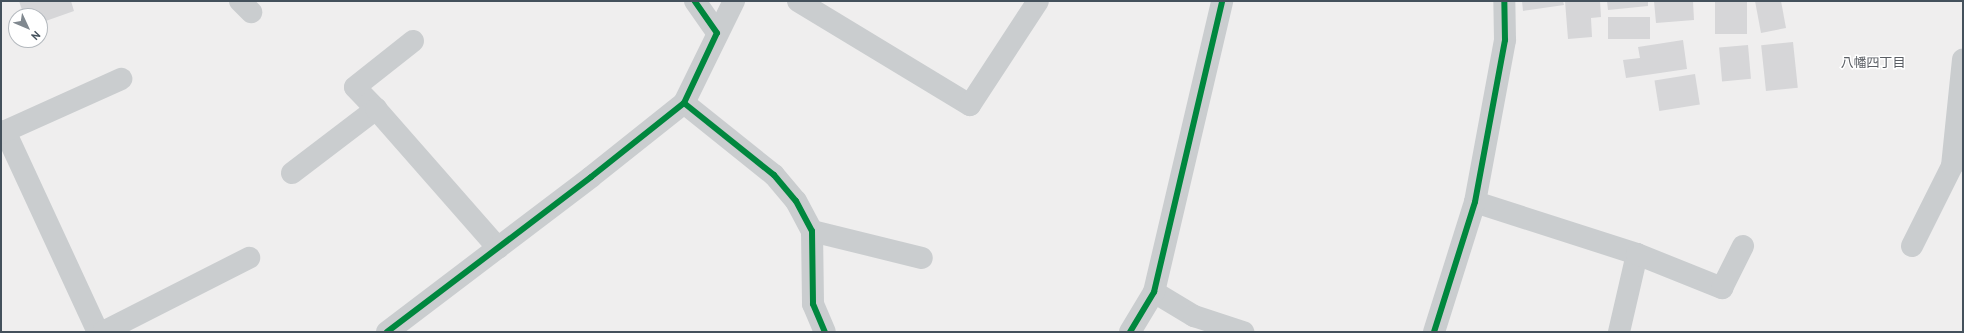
<!DOCTYPE html>
<meta charset="utf-8">
<style>
body{margin:0}
#map{position:relative;width:1964px;height:333px;overflow:hidden;background:#efeeee;font-family:"PT Sans","Noto Sans JP",sans-serif}
div>[style]{position:absolute}
[style*='--x']{left:calc(var(--x)*1px);top:calc(var(--y)*1px);width:calc(var(--w)*1px);rotate:calc(var(--a)*1deg)}
.building>*{inset:0;background:#d6d6d8;transform-origin:0 0}
.minor>*{height:22px;margin:-11px;padding:0 11px;transform-origin:11px;border-radius:11px;background:#cacdcf}
.cycleway>*{height:6px;margin:-3px;padding:0 3px;transform-origin:3px;border-radius:3px;background:#00873e}
span{translate:-50% -50%;white-space:nowrap;text-align:center;line-height:1.15;-webkit-text-stroke:3px #fff;paint-order:stroke}
.neighbourhood-label{font-size:13px;color:#595d63}
.frame{position:absolute;inset:0;border:2px solid #44515c;pointer-events:none}
.north{position:absolute;left:8px;top:8px;width:40px;height:40px;box-sizing:border-box;background:#fff;border:1px solid #b4b9be;border-radius:50%;rotate:134deg;font-size:11px;font-weight:700;line-height:16px;text-align:center;color:#44515c}
.north::after{content:'';display:block;margin:auto;width:14px;height:18px;background:#80888f;clip-path:polygon(50% 0,100% 100%,50% 72%,0 100%)}
</style>
<div id="map">
<div class="building">
<i style="clip-path:polygon(19px 1px,71px 1px,74px 11px,40px 23px,40px 16px,24px 16px)"></i>
<i style="clip-path:polygon(1522px 1px,1563px 1px,1564px 5px,1523px 11px)"></i>
<i style="clip-path:polygon(1565px 1px,1600px 1px,1601px 17px,1591px 18px,1592px 37px,1568px 39px)"></i>
<i style="clip-path:polygon(1607px 1px,1648px 1px,1648px 6px,1608px 10px)"></i>
<i style="clip-path:polygon(1654px 1px,1693px 1px,1694px 20px,1656px 23px)"></i>
<i style="left:1715px;top:1px;width:32px;height:33px"></i>
<i style="clip-path:polygon(1755px 1px,1781px 1px,1786px 28px,1761px 33px)"></i>
<i style="left:1650px;top:17px;width:22px;height:42px;rotate:90deg"></i>
<i style="clip-path:polygon(1683px 40px,1687px 69px,1626px 78px,1623px 60px,1640px 58px,1638px 47px)"></i>
<i style="left:1793px;top:42px;width:46px;height:32px;rotate:84deg"></i>
<i style="left:1748px;top:45px;width:34px;height:29px;rotate:85deg"></i>
<i style="left:1695px;top:74px;width:31px;height:41px;rotate:81deg"></i>
</div>
<div class="minor">
<i style="--x:240;--y:1;--w:16;--a:45"></i>
<i style="--x:695;--y:1;--w:39;--a:55"></i>
<i style="--x:798;--y:1;--w:201;--a:31.2"></i>
<i style="--x:970;--y:105;--w:124;--a:-56.8"></i>
<i style="--x:684;--y:103;--w:115;--a:38.7"></i>
<i style="--x:774;--y:175;--w:34;--a:50"></i>
<i style="--x:796;--y:201;--w:34;--a:62"></i>
<i style="--x:812;--y:231;--w:73;--a:89.2"></i>
<i style="--x:813;--y:304;--w:30;--a:67"></i>
<i style="--x:376;--y:109;--w:30;--a:-134"></i>
<i style="--x:355;--y:87;--w:74;--a:-38.4"></i>
<i style="--x:5;--y:131;--w:221;--a:65.2"></i>
<i style="--x:1;--y:133;--w:132;--a:-24.2"></i>
<i style="--x:292;--y:173;--w:106;--a:-37.3"></i>
<i style="--x:376;--y:109;--w:185;--a:48.7"></i>
<i style="--x:1475;--y:202;--w:170;--a:17.8"></i>
<i style="--x:1637;--y:254;--w:80;--a:103"></i>
<i style="--x:812;--y:231;--w:113;--a:13.8"></i>
<i style="--x:1912;--y:246;--w:89;--a:-63.4"></i>
<i style="--x:1952;--y:166;--w:107;--a:-84.1"></i>
<i style="--x:1637;--y:254;--w:92;--a:21.8"></i>
<i style="--x:1722;--y:288;--w:47;--a:-63.4"></i>
<i style="--x:1154;--y:292;--w:47;--a:31"></i>
<i style="--x:1194;--y:316;--w:52;--a:18.1"></i>
<i style="--x:103;--y:332;--w:164;--a:-26.9"></i>
<i style="--x:387;--y:332;--w:256;--a:-37.2"></i>
<i style="--x:591;--y:177;--w:119;--a:-38.5"></i>
<i style="--x:684;--y:103;--w:114;--a:-63.9"></i>
<i style="--x:1130;--y:332;--w:47;--a:-59"></i>
<i style="--x:1154;--y:292;--w:299;--a:-76.8"></i>
<i style="--x:1434;--y:332;--w:136;--a:-72.5"></i>
<i style="--x:1475;--y:202;--w:165;--a:-79.5"></i>
<i style="--x:1505;--y:40;--w:39;--a:-91"></i>
</div>
<div class="cycleway">
<i style="--x:684;--y:103;--w:115;--a:38.7"></i>
<i style="--x:774;--y:175;--w:34;--a:50"></i>
<i style="--x:796;--y:201;--w:34;--a:62"></i>
<i style="--x:812;--y:231;--w:73;--a:89.2"></i>
<i style="--x:813;--y:304;--w:30;--a:67"></i>
<i style="--x:387;--y:332;--w:256;--a:-37.2"></i>
<i style="--x:591;--y:177;--w:119;--a:-38.5"></i>
<i style="--x:684;--y:103;--w:77;--a:-64.8"></i>
<i style="--x:717;--y:33;--w:39;--a:-125"></i>
<i style="--x:1130;--y:332;--w:47;--a:-59"></i>
<i style="--x:1154;--y:292;--w:299;--a:-76.8"></i>
<i style="--x:1434;--y:332;--w:136;--a:-72.5"></i>
<i style="--x:1475;--y:202;--w:165;--a:-79.5"></i>
<i style="--x:1505;--y:40;--w:39;--a:-91"></i>
</div>
<div class="neighbourhood-label">
<span style="left:1873px;top:63px">八幡四丁目</span>
</div>
<div class="frame"></div>
<div class="north">N</div>
</div>
